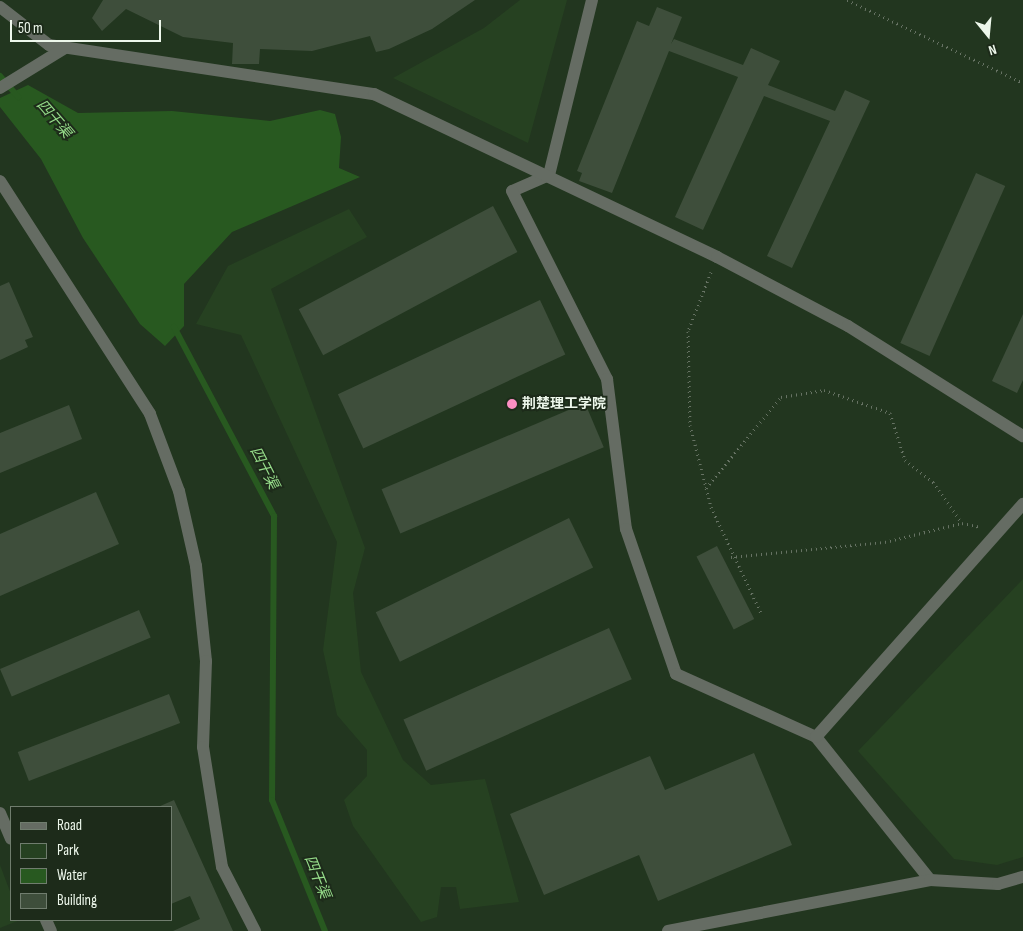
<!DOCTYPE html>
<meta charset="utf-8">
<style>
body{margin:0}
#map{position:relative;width:1023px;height:931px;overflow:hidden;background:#1d2b1a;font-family:"Sofia Sans Condensed","Noto Sans SC",sans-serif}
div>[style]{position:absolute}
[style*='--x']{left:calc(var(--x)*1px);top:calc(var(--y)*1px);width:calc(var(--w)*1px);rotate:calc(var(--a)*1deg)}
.built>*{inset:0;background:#22361f}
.green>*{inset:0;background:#264121}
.water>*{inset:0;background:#285920}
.stream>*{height:6px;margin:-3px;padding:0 3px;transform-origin:3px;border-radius:3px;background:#285920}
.building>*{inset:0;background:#3e4e3b;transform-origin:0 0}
.path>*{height:3px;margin-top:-1.5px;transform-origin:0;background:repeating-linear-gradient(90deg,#677364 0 1px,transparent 0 5px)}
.minor>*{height:12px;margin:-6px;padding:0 6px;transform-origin:6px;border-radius:6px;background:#656c63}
.dots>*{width:14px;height:14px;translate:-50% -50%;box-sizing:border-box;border:2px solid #1d2b1a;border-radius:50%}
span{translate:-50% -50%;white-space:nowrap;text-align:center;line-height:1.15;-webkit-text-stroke:4px #1d2b1a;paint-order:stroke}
.poi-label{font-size:14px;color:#edf7eb;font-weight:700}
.left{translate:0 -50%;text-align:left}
.water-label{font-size:15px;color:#95db89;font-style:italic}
.legend{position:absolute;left:10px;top:806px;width:162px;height:115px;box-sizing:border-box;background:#1d2b1a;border:1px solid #707d6e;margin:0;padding:6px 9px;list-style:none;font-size:15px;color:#edf7eb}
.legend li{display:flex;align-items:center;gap:10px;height:25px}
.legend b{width:25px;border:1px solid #707d6e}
.north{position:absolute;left:963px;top:10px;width:50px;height:50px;-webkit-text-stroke:4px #1d2b1a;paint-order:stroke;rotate:163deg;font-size:14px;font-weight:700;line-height:20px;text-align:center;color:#edf7eb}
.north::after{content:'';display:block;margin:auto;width:18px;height:22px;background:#edf7eb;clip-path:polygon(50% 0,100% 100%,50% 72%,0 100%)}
.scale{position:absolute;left:10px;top:20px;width:151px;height:22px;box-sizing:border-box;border:2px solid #edf7eb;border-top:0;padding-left:6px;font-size:15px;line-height:18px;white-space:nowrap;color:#edf7eb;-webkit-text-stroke:4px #1d2b1a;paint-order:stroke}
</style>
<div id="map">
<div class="built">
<i style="clip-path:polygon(evenodd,0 0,1023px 0,1023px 931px,0 931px,0 0,11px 807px,171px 807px,171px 920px,11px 920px,11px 807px)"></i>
</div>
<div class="green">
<i style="clip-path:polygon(520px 0,567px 0,528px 143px,393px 78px,484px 28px)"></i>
<i style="clip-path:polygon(349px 209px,367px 237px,271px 289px,365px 548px,353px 593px,361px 672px,403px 760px,431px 785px,485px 779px,519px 902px,460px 909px,456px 887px,441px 887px,437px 917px,421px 922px,353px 826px,344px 800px,367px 776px,367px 750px,337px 715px,323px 650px,337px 542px,241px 335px,196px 324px,228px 266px)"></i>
<i style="clip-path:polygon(1023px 579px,1023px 857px,997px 865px,954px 859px,858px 751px)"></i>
<i style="clip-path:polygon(0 865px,11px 894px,11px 920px,20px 920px,0 928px)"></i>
</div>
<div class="water">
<i style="clip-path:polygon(28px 85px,78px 113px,172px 111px,270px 121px,320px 110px,335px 114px,341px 137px,339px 168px,360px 177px,232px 232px,184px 284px,184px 326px,165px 346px,140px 324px,83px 238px,41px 159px,0 107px,0 98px)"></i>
</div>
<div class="stream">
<i style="--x:0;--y:76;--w:28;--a:49"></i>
<i style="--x:174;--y:327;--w:214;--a:62.1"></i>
<i style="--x:274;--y:516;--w:284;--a:90.4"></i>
<i style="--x:272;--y:800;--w:141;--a:68"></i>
</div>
<div class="building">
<i style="clip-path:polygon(103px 0,475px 0,432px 29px,389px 49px,376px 52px,370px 36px,312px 51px,260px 49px,259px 64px,232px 64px,233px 43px,183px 37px,126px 9px,102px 31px,92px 18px)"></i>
<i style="clip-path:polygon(657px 7px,682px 17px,671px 44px,674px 39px,743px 65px,751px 48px,780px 61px,768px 85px,835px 111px,845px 90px,870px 101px,792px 268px,767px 256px,830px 121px,764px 96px,703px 230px,675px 217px,738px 77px,669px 51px,612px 193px,579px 181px,582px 173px,577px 171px,637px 21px,649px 26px)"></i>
<i style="left:976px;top:173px;width:32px;height:186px;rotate:24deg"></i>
<i style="left:493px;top:206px;width:52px;height:220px;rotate:62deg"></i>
<i style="clip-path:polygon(9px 282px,33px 337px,25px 340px,28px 347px,0 360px,0 286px)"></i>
<i style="left:540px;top:300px;width:60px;height:223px;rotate:65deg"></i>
<i style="clip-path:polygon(1023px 314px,1023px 380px,1017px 393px,992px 381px)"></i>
<i style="left:585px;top:403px;width:48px;height:221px;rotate:67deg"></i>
<i style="clip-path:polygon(69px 405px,82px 439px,0 473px,0 433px)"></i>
<i style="clip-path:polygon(96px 492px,119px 544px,0 596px,0 534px)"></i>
<i style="left:569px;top:518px;width:55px;height:215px;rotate:64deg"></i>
<i style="left:717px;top:546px;width:82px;height:23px;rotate:63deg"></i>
<i style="left:139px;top:610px;width:30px;height:151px;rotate:67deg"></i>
<i style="left:609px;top:628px;width:56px;height:225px;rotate:66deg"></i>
<i style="left:169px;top:694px;width:31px;height:162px;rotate:69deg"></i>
<i style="clip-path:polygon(754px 753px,792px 845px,658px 901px,639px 855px,544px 895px,510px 814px,650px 756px,665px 790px)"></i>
<i style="clip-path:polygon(174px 800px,233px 931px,173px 931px,200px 919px,190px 896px,171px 904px,171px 807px,158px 807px)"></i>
</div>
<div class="path">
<i style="--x:847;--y:0;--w:195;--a:25.2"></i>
<i style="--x:711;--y:272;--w:63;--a:111.3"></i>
<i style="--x:688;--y:331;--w:94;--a:88.8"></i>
<i style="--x:690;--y:425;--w:85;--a:75.6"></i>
<i style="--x:711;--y:507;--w:119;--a:64.7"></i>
<i style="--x:706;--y:488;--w:118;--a:-50.5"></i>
<i style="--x:781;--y:397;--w:44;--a:-9.2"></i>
<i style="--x:824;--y:390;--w:70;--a:19.2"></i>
<i style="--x:890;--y:413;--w:49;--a:72.3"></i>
<i style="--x:905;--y:460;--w:36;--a:38"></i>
<i style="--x:933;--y:482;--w:50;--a:54.7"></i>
<i style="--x:731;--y:557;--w:155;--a:-5.6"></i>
<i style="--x:885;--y:542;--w:79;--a:-13.9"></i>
<i style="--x:962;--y:523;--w:19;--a:12"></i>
</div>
<div class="minor">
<i style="--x:592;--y:0;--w:180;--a:103.8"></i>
<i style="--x:549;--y:175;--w:40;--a:156.6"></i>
<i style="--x:512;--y:191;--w:211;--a:63.2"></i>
<i style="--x:607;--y:379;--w:151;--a:82.8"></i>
<i style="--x:626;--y:529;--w:153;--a:71"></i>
<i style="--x:676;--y:674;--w:154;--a:24.2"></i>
<i style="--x:816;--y:737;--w:183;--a:51.4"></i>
<i style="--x:0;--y:7;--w:62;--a:37.8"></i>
<i style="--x:49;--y:45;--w:329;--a:8.6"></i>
<i style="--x:374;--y:94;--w:380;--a:25.4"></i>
<i style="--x:717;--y:257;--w:148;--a:27.8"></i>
<i style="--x:848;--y:326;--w:207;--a:32.2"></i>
<i style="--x:0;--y:88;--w:76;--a:-31.6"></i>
<i style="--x:0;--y:181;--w:277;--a:57.2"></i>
<i style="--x:150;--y:414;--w:82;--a:69.4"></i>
<i style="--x:179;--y:491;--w:77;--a:77.2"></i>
<i style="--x:196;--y:566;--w:96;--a:84"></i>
<i style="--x:206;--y:661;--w:86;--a:92"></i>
<i style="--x:203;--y:747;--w:121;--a:81"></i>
<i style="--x:222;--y:867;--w:72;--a:62.7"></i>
<i style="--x:816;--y:737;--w:312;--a:-48.4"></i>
<i style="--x:0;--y:813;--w:28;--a:67"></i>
<i style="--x:46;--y:920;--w:12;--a:66"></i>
<i style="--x:668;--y:931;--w:267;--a:-11"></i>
<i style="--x:930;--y:880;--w:68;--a:3.4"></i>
<i style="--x:998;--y:884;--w:26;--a:-16"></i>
</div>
<div class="dots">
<i style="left:512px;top:404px;background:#fc8fc3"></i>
</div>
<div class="poi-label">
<span class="left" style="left:522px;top:404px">荆楚理工学院</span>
</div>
<div class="water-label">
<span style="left:54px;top:119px;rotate:49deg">四干渠</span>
<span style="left:264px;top:468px;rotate:63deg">四干渠</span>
<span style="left:317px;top:877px;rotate:68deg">四干渠</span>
</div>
<ul class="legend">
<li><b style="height:6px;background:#656c63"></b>Road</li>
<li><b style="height:14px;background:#264121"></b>Park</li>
<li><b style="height:14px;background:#285920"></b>Water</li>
<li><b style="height:14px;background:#3e4e3b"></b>Building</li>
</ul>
<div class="north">N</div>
<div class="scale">50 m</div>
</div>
